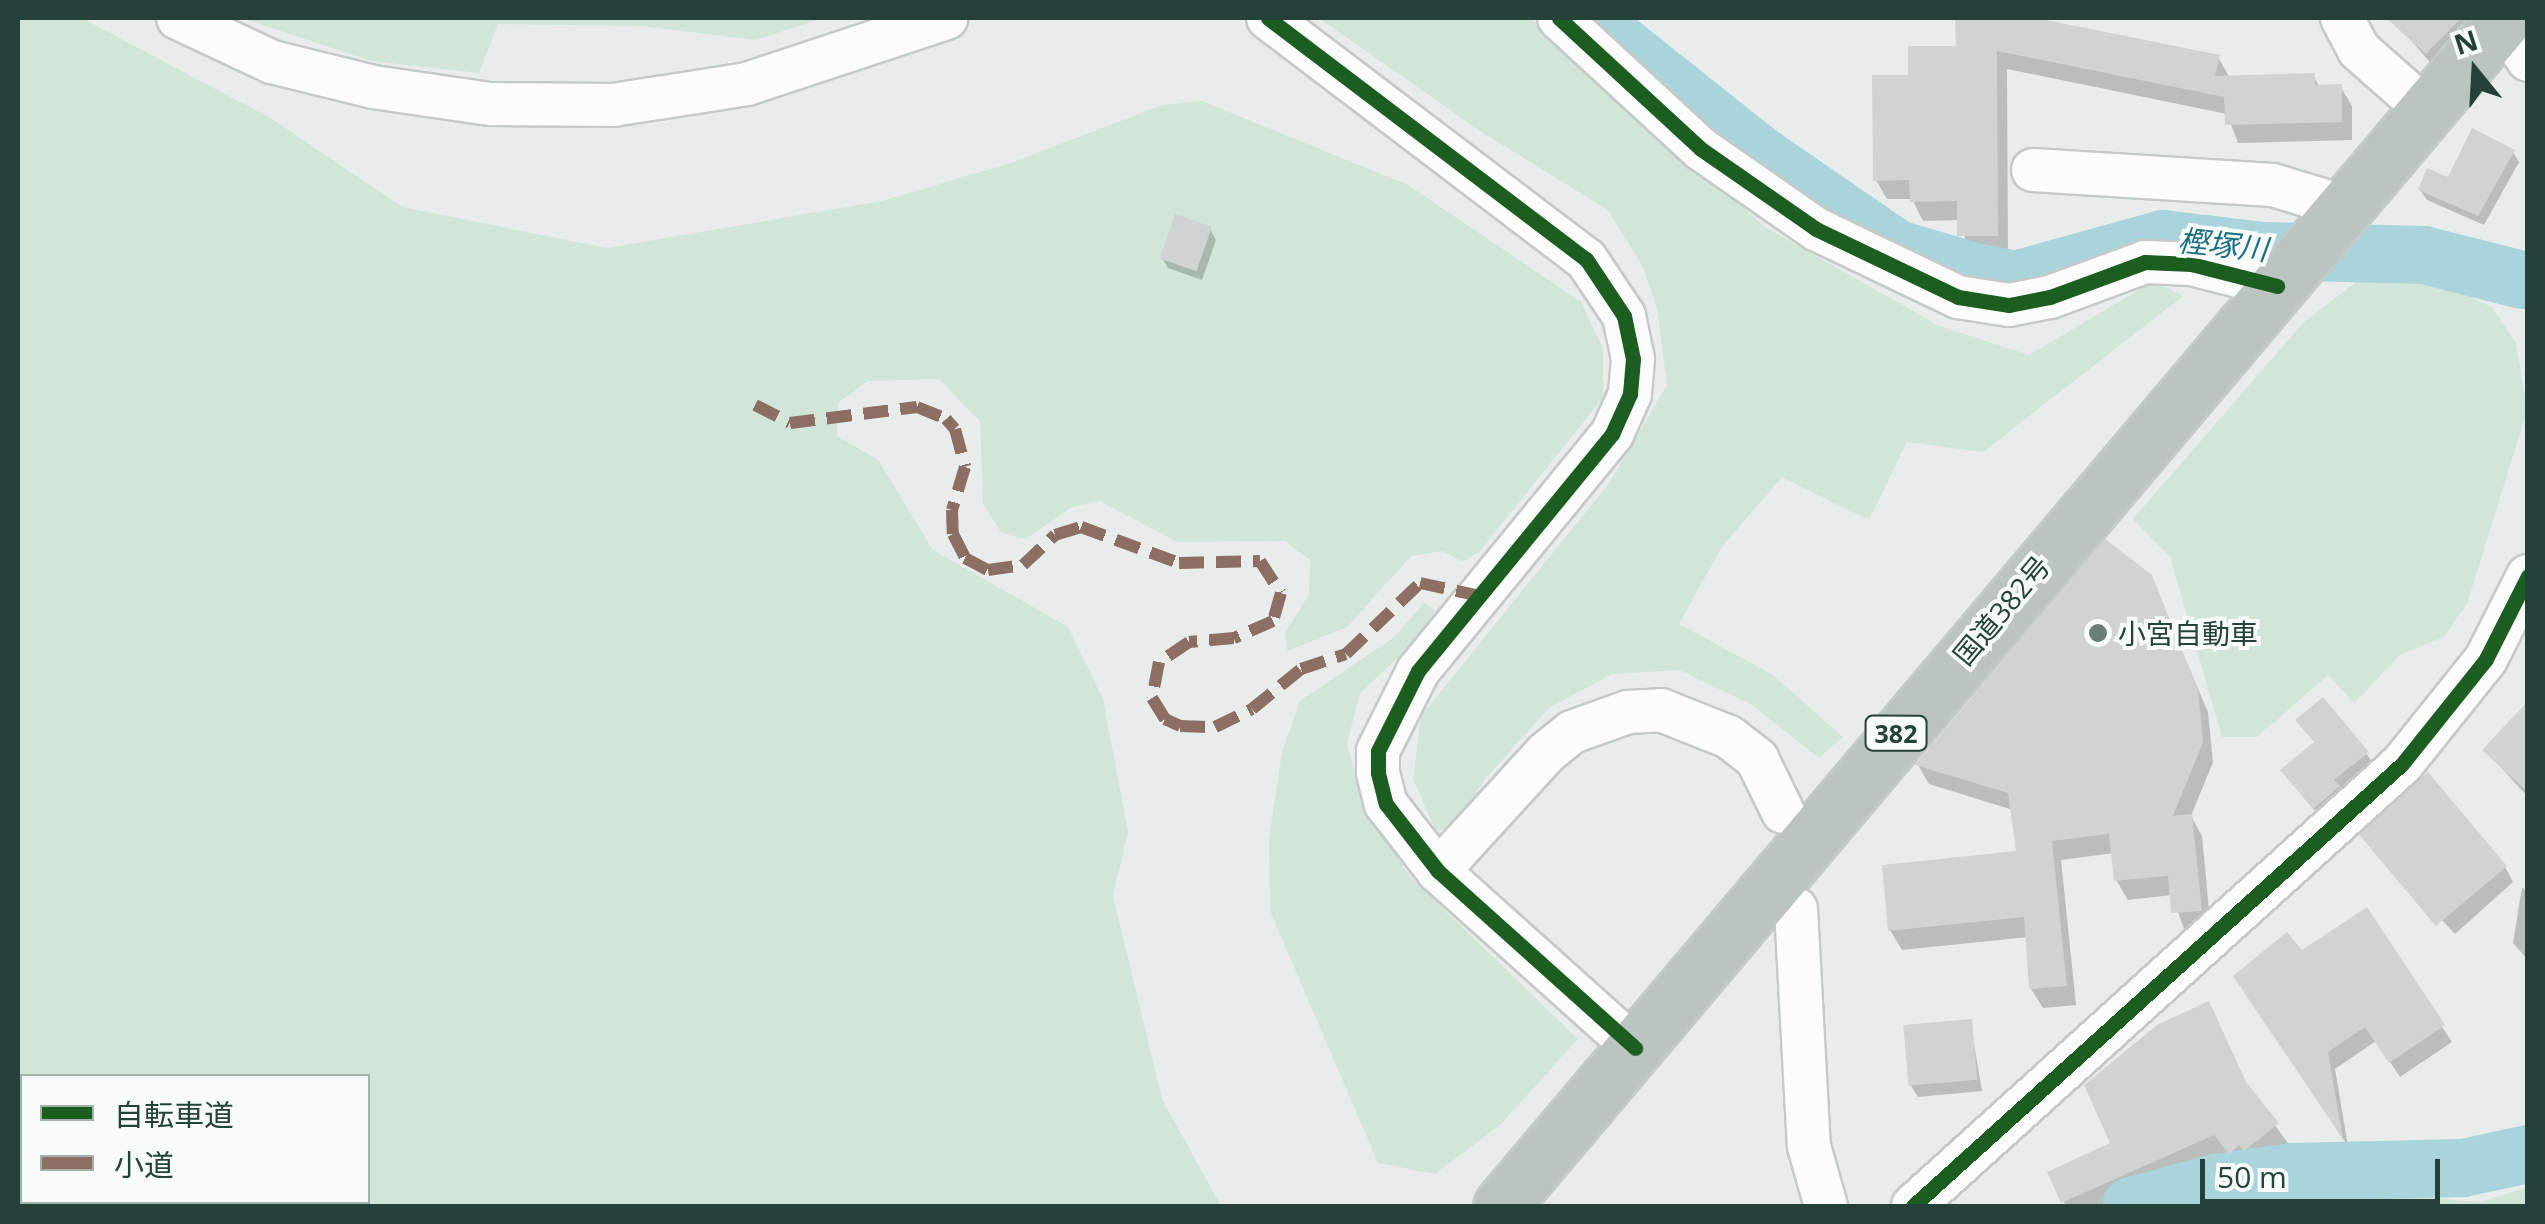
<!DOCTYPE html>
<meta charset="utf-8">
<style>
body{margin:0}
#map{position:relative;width:2545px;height:1224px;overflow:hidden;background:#e8edeb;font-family:"Open Sans","Noto Sans JP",sans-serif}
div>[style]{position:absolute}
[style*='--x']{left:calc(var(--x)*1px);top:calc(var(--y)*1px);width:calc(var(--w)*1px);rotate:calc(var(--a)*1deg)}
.green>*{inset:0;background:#d1e6d8}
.shadow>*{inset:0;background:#0003}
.river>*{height:58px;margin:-29px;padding:0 29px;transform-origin:29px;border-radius:29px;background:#a9d4db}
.building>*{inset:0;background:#cfd4d2;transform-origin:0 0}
.roads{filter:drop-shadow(2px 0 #c5cac8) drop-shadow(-2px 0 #c5cac8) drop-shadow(0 2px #c5cac8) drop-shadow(0 -2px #c5cac8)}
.minor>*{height:42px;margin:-21px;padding:0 21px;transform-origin:21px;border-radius:21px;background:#fcfcfc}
.highway>*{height:55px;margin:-27.5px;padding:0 27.5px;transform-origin:27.5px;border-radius:27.5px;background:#bcc4c2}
.quiet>*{height:12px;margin-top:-6px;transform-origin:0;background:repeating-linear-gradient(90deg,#8d6e63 0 25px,transparent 0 37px)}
.cycleway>*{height:15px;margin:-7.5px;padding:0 7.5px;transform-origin:7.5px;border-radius:7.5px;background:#1b5e20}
.dots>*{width:28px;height:28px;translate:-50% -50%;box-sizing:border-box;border:5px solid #f7fbf9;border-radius:50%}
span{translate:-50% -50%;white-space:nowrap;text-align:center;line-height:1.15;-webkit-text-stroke:8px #f7fbf9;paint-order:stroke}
.shield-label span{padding:2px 8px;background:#f7fbf9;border:2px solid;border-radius:8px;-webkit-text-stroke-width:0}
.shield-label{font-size:25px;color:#24423a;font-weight:700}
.street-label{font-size:28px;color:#24423a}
.poi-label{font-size:28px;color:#24423a}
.left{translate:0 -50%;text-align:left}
.water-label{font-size:30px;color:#1c6f80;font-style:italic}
.frame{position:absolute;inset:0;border:20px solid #24423a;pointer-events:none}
.legend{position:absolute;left:20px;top:1074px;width:350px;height:130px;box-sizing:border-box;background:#f7fbf9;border:2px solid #a3b1ad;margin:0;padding:12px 18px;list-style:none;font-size:30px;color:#24423a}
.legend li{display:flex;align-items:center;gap:20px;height:50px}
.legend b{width:50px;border:2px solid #a3b1ad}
.north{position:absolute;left:2425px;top:20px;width:100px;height:100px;-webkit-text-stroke:8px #f7fbf9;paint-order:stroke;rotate:342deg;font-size:28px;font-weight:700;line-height:40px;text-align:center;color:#24423a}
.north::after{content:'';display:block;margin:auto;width:35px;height:45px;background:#24423a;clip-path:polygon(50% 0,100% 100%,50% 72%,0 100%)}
.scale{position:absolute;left:2200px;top:1159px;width:240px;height:45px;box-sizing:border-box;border:5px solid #24423a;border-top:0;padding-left:12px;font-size:30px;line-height:35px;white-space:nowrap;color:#24423a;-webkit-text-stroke:8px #f7fbf9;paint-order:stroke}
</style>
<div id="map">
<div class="green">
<i style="clip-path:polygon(evenodd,18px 18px,82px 18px,272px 119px,402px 207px,607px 248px,882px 201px,1011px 163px,1162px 105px,1202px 101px,1408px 185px,1581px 302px,1603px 348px,1603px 398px,1480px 551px,1463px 562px,1442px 551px,1411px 556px,1347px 627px,1287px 651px,1285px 633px,1309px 594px,1310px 560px,1285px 541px,1178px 542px,1099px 501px,1072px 507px,1026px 539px,1001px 532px,983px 504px,980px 421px,939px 379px,868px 381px,838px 403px,837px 436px,878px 460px,933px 550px,1068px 627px,1103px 699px,1128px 832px,1113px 896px,1162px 1099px,1221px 1206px,18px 1206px,18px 18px,22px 1076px,368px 1076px,368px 1202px,22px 1202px,22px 1076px)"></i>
<i style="clip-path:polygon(242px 18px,823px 18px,756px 40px,642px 26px,498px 24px,479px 73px,371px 61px)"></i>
<i style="clip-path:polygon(1319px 18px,1530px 18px,1765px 227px,1939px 326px,2029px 355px,2154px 281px,2183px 296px,1983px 452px,1907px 442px,1869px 520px,1782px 477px,1721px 548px,1679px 624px,1773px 675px,1843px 737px,1819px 758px,1751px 704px,1679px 670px,1612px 674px,1549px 708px,1486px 778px,1453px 827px,1436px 831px,1413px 779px,1421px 716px,1610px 482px,1667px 385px,1657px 308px,1643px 267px,1608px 210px,1480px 131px)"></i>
<i style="clip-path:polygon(2420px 274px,2492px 307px,2516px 343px,2527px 411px,2467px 604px,2444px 637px,2401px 654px,2354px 703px,2328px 675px,2257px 737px,2222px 737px,2170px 557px,2133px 519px,2303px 323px,2360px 279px)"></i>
<i style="clip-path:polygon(1424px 603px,1435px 610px,1426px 632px,1360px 693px,1347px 744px,1365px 808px,1410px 877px,1578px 1039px,1501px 1124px,1435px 1174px,1378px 1163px,1270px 911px,1269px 839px,1282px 752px,1300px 701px,1393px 638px)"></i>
<i style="clip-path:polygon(2527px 1187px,2527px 1206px,2207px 1206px,2327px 1190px,2480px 1202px)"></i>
</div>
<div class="shadow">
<i style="clip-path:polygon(1958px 18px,2023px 18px,2218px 57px,2230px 78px,2313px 76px,2320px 87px,2340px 86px,2352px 106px,2352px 140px,2238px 143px,2227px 114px,2007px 69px,2008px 254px,1971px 255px,1959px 220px,1923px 221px,1912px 199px,1887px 199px,1876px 180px,1911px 78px,1958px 48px)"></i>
<i style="clip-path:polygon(2410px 18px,2485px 18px,2436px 69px,2400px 28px)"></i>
<i style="clip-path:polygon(2513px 152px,2519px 162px,2484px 225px,2427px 200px,2420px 190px)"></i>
<i style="clip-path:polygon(1210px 229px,1216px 240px,1202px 280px,1168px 268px,1162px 258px)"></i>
<i style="clip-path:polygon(2150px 577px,2208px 712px,2213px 762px,2191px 816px,2202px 836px,2211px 930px,2185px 932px,2172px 895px,2128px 900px,2116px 880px,2114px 853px,2061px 860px,2076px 1005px,2043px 1008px,2031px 989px,2028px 937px,1902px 950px,1890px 930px,2018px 853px,2013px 810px,1929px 784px,1918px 765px)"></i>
<i style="clip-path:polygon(2528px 720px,2528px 797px,2485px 750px)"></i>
<i style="clip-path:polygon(2316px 744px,2367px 754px,2373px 764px,2340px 791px,2344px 798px,2321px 818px,2290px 781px)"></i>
<i style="clip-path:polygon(2363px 836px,2505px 867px,2513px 882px,2455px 934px)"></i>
<i style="clip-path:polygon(2522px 887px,2528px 893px,2528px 960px,2513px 943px)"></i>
<i style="clip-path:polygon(2366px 910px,2452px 1042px,2400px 1077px,2376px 1041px,2335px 1069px,2348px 1146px,2245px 992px)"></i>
<i style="clip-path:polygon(1970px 1021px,1982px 1091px,1918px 1097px,1911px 1086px)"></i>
<i style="clip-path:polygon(2250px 1091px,2290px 1146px,2258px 1171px,2253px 1165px,2243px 1174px,2228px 1155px,2115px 1206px,2066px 1206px,2050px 1173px)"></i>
</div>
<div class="river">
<i style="--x:1588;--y:18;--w:223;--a:38.5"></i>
<i style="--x:1763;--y:157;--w:163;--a:34.5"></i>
<i style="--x:1897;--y:249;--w:81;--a:16.4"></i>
<i style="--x:1975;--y:272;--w:41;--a:11.3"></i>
<i style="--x:2015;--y:280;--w:154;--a:-15.5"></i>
<i style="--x:2163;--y:239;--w:101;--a:6.8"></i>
<i style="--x:2263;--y:251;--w:161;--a:1.4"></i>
<i style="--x:2424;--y:255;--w:101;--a:14.3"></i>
<i style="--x:2131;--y:1206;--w:88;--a:-15.1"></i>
<i style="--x:2216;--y:1183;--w:76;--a:-8.3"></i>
<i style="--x:2291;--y:1172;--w:172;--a:-1.3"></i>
<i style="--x:2463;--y:1168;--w:66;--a:-12.2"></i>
</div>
<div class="building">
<i style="clip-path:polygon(1955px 18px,2036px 18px,2220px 55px,2215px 76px,2315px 73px,2315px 85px,2342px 84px,2342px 122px,2225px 125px,2224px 97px,1997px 51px,1998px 236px,1957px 236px,1957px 201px,1910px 202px,1909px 180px,1873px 181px,1872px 75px,1908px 75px,1908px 46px,1956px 46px)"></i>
<i style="clip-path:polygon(2386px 18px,2461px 18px,2426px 54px)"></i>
<i style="clip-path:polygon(2472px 128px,2515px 150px,2478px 216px,2418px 190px,2427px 168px,2448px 177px)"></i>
<i style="left:1175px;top:214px;width:39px;height:47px;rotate:19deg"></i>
<i style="clip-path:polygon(2105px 539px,2152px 575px,2198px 690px,2203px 742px,2173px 816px,2192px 814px,2202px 911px,2171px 913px,2168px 876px,2114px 881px,2109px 834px,2052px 841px,2067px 986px,2029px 989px,2024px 917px,1888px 931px,1882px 865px,2016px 851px,2008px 793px,1915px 765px)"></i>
<i style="clip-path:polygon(2323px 697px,2369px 752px,2334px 780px,2340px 786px,2313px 809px,2280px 770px,2314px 742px,2295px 720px)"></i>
<i style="clip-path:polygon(2528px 701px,2528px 792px,2482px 750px)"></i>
<i style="left:2428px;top:772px;width:123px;height:93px;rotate:50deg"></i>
<i style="clip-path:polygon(2367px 907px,2445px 1025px,2389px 1063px,2365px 1027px,2328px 1052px,2343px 1139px,2233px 976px,2287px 932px,2302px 950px)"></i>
<i style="clip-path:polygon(2209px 1001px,2246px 1082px,2279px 1123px,2244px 1151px,2239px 1145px,2229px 1154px,2214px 1135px,2061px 1203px,2047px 1172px,2110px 1143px,2084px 1085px,2157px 1025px)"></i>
<i style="left:1972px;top:1019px;width:61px;height:69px;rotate:85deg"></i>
</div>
<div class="roads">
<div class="minor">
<i style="--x:178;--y:18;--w:104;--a:25.1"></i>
<i style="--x:272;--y:62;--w:104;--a:13.9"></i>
<i style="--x:373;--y:87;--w:118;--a:8.3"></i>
<i style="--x:490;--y:104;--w:123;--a:0.5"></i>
<i style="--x:613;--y:105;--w:136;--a:-8.9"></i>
<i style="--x:747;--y:84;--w:210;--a:-18.3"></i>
<i style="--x:1268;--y:18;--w:399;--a:37.2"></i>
<i style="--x:1586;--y:259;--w:69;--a:56.3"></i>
<i style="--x:1624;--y:316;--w:44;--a:78.2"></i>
<i style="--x:1633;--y:359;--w:35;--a:95"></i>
<i style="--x:1630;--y:394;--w:44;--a:114.2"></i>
<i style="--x:1612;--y:434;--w:306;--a:129.3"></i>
<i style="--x:1418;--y:671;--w:89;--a:116.6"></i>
<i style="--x:1378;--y:751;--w:22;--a:90"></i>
<i style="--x:1378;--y:773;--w:32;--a:76"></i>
<i style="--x:1386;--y:804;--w:85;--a:52.2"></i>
<i style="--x:1438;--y:871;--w:265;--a:41.9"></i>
<i style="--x:1559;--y:18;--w:193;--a:42.7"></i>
<i style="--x:1701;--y:149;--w:140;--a:34.8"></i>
<i style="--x:1816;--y:229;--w:157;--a:25.6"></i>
<i style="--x:1958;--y:297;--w:52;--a:8.9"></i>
<i style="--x:2009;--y:305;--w:42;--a:-11"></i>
<i style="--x:2050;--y:297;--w:101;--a:-20.2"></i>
<i style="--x:2145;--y:262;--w:46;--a:2.5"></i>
<i style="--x:2191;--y:264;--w:89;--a:14.3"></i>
<i style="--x:2342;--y:18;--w:36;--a:62"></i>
<i style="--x:2359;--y:50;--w:91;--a:41.4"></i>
<i style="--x:2502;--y:22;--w:46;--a:55.6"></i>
<i style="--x:2033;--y:170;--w:240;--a:3.6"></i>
<i style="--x:2273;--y:185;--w:75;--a:17"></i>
<i style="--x:1438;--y:871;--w:160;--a:-47.5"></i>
<i style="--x:1546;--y:753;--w:33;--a:-39"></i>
<i style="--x:1572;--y:732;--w:59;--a:-19.7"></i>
<i style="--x:1628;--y:712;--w:33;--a:-3"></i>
<i style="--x:1661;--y:710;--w:73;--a:21.7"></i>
<i style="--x:1729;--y:737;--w:36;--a:38"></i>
<i style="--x:1757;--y:759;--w:59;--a:63.9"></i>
<i style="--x:1796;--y:909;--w:237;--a:86.9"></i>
<i style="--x:1809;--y:1146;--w:62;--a:74.2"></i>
<i style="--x:1913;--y:1206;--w:659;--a:-42.11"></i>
<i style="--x:2402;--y:764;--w:134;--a:-51.3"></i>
<i style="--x:2486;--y:659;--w:93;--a:-63.2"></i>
</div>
<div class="highway">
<i style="--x:1501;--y:1206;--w:1555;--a:-49.8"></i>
</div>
</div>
<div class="quiet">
<i style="--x:755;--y:405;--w:39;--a:27"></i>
<i style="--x:790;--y:423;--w:128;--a:-7.2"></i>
<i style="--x:917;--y:407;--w:31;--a:22"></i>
<i style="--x:946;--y:419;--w:13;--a:48"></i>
<i style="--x:955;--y:429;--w:39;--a:75"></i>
<i style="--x:965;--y:467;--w:45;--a:106.8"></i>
<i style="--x:952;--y:510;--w:24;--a:88"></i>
<i style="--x:953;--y:534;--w:27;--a:63"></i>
<i style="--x:965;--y:558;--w:26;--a:28"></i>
<i style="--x:988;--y:570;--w:35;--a:-8"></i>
<i style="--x:1023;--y:565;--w:44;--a:-43.2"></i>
<i style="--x:1055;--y:535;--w:27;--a:-17"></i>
<i style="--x:1081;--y:527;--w:104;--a:20.2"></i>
<i style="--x:1179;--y:563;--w:81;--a:-1.4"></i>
<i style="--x:1260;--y:561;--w:38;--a:57"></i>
<i style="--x:1281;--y:593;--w:29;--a:106"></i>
<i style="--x:1273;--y:621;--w:43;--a:156.4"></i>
<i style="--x:1234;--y:638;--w:45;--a:174.9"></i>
<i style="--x:1189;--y:642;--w:36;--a:146"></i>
<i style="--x:1159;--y:662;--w:37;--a:101"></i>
<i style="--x:1152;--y:698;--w:25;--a:58"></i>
<i style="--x:1165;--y:719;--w:17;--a:25"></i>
<i style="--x:1180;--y:726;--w:35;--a:2"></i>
<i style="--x:1215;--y:727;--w:41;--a:-25.9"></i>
<i style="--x:1252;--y:709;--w:63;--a:-39.2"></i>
<i style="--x:1301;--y:669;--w:47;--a:-18.4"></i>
<i style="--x:1346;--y:654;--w:103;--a:-43.8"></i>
<i style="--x:1420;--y:583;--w:61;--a:12.2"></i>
</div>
<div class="cycleway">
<i style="--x:1268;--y:18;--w:399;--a:37.2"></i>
<i style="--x:1586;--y:259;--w:69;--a:56.3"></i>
<i style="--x:1624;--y:316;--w:44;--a:78.2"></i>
<i style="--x:1633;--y:359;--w:35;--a:95"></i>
<i style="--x:1630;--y:394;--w:44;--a:114.2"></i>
<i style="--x:1612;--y:434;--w:306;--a:129.3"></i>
<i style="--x:1418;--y:671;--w:89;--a:116.6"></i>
<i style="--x:1378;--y:751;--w:22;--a:90"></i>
<i style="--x:1378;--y:773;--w:32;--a:76"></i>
<i style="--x:1386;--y:804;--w:85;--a:52.2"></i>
<i style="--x:1438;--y:871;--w:265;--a:41.9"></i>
<i style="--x:1559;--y:18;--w:193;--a:42.7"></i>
<i style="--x:1701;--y:149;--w:140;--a:34.8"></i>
<i style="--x:1816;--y:229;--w:157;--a:25.6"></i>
<i style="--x:1958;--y:297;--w:52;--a:8.9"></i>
<i style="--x:2009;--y:305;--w:42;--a:-11"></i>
<i style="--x:2050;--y:297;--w:101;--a:-20.2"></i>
<i style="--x:2145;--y:262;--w:46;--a:2.5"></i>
<i style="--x:2191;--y:264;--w:89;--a:14.3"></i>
<i style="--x:1913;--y:1206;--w:659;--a:-42.11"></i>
<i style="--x:2402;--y:764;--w:134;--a:-51.3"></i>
<i style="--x:2486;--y:659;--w:93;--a:-63.2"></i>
</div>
<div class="dots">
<i style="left:2098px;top:633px;background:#697e78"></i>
</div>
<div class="shield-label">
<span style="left:1896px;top:733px">382</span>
</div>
<div class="street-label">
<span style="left:2001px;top:610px;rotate:-50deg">国道382号</span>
</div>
<div class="poi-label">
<span class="left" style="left:2118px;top:633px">小宮自動車</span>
</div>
<div class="water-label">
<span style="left:2223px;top:245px;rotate:6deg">樫塚川</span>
</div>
<div class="frame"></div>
<ul class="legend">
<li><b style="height:12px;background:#1b5e20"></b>自転車道</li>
<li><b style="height:12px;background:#8d6e63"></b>小道</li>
</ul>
<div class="north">N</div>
<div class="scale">50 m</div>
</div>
